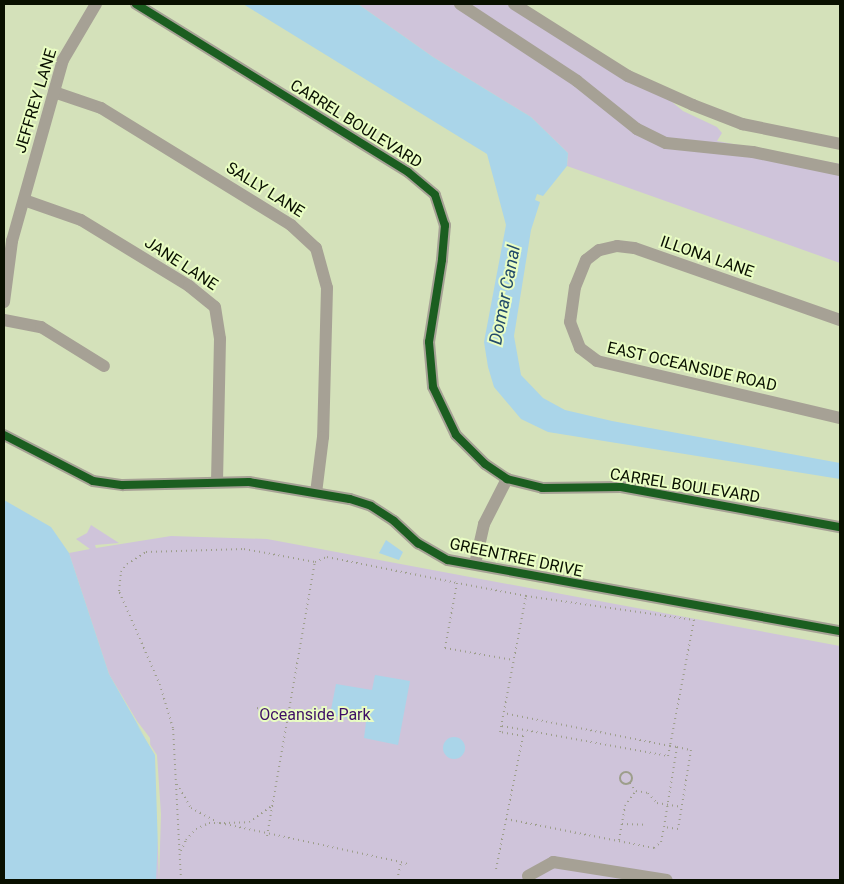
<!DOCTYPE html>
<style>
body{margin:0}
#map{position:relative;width:844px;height:884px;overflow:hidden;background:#d4e1ba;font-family:Roboto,sans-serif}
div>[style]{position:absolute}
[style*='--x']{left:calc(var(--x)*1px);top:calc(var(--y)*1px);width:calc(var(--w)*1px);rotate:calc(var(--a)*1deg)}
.green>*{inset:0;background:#cfc4da}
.water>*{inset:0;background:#aad5e9}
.round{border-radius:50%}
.pier>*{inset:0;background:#d4e1ba}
.path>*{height:2px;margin-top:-1px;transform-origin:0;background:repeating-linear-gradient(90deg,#9d9e8b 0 1px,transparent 0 5px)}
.path>.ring{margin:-1px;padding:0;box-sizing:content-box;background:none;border:2px solid #9d9e8b;border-radius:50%}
.minor>*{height:12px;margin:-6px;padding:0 6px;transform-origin:6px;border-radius:6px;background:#a6a195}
.cycleway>*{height:8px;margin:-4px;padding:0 4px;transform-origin:4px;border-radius:4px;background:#1b5e20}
span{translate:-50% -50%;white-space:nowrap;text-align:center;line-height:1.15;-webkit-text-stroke:4px #e9fdc3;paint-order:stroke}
.street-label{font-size:16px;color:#091000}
.park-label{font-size:16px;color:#3e0f65}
.water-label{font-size:18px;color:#234b6a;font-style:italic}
.frame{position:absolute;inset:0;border:5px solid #091000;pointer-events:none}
</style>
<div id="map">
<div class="green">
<i style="clip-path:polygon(358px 4px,509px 4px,666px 97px,683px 111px,717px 127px,722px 133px,717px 141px,840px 164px,840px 263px,567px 166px,568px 153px,531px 117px,433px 57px)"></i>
<i style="clip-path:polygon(91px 525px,119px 543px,95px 545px,96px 548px,171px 536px,267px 539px,840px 646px,840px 880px,155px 880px,150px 738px,137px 721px,109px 674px,69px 553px,90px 549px,76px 539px,87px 533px)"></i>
</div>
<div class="water">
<i style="clip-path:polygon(243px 4px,358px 4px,433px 57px,531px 117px,568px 153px,567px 166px,543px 196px,537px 194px,535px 200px,540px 202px,531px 230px,514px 336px,521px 375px,543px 398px,565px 410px,612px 421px,840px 463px,840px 479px,548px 432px,521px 419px,494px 387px,488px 367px,484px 342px,506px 225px,487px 154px)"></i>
<i style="clip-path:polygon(4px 500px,51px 527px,69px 553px,109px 674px,155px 755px,159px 814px,156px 880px,4px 880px)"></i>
<i style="clip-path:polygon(386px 540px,403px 552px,399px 560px,379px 553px)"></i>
<i style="clip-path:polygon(375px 675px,410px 681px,398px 745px,364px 738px,366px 722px,330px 715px,336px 684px,372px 690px)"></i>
<i class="round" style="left:443px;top:737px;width:22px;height:22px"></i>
</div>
<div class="pier">
<i style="clip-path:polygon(136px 723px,157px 755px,161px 814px,159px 880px,155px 755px)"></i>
</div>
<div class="path">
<i style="--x:526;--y:596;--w:170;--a:8.1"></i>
<i style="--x:694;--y:620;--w:128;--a:100.8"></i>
<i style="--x:670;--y:746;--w:7;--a:8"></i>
<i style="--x:677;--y:747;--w:14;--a:12"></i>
<i style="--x:691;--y:750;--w:80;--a:99.3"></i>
<i style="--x:678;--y:829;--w:14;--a:-172"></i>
<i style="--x:664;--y:827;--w:81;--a:-80.8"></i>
<i style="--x:257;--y:708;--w:55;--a:11.5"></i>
<i style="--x:502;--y:726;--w:169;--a:10.2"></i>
<i style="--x:668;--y:756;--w:10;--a:-79"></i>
<i style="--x:670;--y:746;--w:169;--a:-168.8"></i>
<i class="ring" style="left:620px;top:772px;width:10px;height:10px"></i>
<i style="--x:630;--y:783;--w:10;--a:53"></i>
<i style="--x:177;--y:784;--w:28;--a:60"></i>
<i style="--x:191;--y:808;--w:30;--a:28"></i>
<i style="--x:506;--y:819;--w:151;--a:11.1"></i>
<i style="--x:654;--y:848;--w:9;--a:-41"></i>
<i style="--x:661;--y:842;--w:15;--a:-79"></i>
<i style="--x:224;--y:823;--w:25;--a:-2"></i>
<i style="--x:249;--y:822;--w:28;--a:-35"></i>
<i style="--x:622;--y:824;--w:25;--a:2"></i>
<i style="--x:267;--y:836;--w:279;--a:-80.1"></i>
<i style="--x:619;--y:840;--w:35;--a:-80"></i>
<i style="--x:625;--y:806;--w:19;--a:-54"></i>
<i style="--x:636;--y:791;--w:12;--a:9"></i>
<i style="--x:648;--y:793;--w:13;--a:48"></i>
<i style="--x:657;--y:803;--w:24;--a:9"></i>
<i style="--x:181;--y:851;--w:12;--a:-66"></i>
<i style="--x:186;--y:840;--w:15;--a:-48"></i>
<i style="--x:196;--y:829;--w:14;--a:-25"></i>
<i style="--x:209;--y:823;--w:11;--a:0"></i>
<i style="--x:220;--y:823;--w:185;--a:12.2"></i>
<i style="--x:496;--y:869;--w:136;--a:-78.5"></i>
<i style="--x:523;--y:736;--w:23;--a:-170"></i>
<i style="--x:500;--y:732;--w:138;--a:-79.2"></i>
<i style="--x:526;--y:596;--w:70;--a:-169.3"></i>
<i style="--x:457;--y:583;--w:66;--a:100.5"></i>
<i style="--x:445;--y:648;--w:69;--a:10"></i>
<i style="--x:181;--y:880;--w:152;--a:-93"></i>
<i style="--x:173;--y:728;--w:45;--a:-106.8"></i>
<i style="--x:160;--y:685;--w:103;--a:-113.6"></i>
<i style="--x:119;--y:591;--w:19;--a:-84"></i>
<i style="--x:121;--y:572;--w:10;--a:-53"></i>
<i style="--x:127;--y:564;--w:22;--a:-32"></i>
<i style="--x:146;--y:552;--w:98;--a:-1.8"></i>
<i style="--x:244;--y:549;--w:72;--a:10.4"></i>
<i style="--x:315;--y:562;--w:13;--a:-23"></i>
<i style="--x:327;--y:557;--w:133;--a:11.3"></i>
<i style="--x:397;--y:880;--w:18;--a:-77"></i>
<i style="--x:401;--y:862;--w:9;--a:18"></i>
</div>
<div class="minor">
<i style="--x:136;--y:4;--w:320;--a:31.7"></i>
<i style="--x:408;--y:172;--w:35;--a:40"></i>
<i style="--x:435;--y:195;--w:32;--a:72"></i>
<i style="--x:445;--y:225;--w:35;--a:95"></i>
<i style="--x:442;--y:260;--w:83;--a:99"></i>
<i style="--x:429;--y:342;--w:45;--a:84.9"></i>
<i style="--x:433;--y:387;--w:53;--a:64.4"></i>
<i style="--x:456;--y:435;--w:41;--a:45"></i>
<i style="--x:485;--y:464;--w:27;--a:34"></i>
<i style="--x:507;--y:479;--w:36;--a:14"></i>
<i style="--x:542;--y:488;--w:79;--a:-0.7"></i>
<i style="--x:621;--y:487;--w:223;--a:10.4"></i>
<i style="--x:460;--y:4;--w:140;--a:33.3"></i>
<i style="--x:577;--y:81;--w:77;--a:38.7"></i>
<i style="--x:637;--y:129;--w:32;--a:26"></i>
<i style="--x:666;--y:143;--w:87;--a:5.9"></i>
<i style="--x:753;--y:152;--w:89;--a:11.7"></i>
<i style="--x:514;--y:4;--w:135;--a:32.3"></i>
<i style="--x:628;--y:76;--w:71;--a:24"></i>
<i style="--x:693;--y:105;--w:53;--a:21.2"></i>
<i style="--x:742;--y:124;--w:100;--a:11.5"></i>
<i style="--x:54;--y:92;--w:50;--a:18.8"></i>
<i style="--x:101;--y:108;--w:223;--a:31.6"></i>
<i style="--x:291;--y:225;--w:34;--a:43"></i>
<i style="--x:316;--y:248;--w:41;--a:74.6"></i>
<i style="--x:327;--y:288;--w:149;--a:91.5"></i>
<i style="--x:323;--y:437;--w:56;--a:97.1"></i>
<i style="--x:24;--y:200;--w:60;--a:19.3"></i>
<i style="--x:81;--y:220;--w:127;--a:31.4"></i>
<i style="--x:189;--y:286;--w:33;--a:39"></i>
<i style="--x:215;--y:307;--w:32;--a:81"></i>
<i style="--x:220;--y:339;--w:143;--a:91.2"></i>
<i style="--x:4;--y:302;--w:62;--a:-82.5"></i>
<i style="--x:12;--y:241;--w:188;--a:-74.3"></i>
<i style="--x:63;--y:60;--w:65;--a:-59.5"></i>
<i style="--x:4;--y:320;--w:38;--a:11"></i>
<i style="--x:41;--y:327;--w:74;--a:31.8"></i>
<i style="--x:840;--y:320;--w:218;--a:-160.7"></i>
<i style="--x:634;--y:248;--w:17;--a:-173"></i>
<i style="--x:617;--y:246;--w:18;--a:167"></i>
<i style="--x:599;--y:250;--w:16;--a:142"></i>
<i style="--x:586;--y:260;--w:29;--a:112"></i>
<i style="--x:575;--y:287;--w:35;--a:98"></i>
<i style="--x:570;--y:322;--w:28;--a:69"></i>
<i style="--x:580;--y:348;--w:21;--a:37"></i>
<i style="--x:597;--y:361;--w:250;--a:13.2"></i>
<i style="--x:4;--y:435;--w:100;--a:27.3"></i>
<i style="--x:93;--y:481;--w:30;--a:8"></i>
<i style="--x:123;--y:485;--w:126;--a:-1.4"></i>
<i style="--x:249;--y:482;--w:102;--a:9.6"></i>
<i style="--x:350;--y:499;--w:22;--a:18"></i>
<i style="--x:371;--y:506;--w:27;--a:33"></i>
<i style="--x:394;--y:521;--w:33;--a:43"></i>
<i style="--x:418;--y:543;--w:34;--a:30"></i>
<i style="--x:448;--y:560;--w:398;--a:10.3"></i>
<i style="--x:475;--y:564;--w:41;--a:-77.3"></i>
<i style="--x:484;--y:524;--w:51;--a:-62.9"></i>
<i style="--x:528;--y:876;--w:29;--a:-29"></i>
<i style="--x:553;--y:862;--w:115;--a:9"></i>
</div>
<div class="cycleway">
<i style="--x:136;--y:4;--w:320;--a:31.7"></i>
<i style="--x:408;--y:172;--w:35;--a:40"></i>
<i style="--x:435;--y:195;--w:32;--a:72"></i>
<i style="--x:445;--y:225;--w:35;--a:95"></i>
<i style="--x:442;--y:260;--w:83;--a:99"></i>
<i style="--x:429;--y:342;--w:45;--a:84.9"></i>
<i style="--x:433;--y:387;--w:53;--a:64.4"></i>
<i style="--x:456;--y:435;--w:41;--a:45"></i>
<i style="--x:485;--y:464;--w:27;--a:34"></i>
<i style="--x:507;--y:479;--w:36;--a:14"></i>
<i style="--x:542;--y:488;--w:79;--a:-0.7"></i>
<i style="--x:621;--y:487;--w:223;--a:10.4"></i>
<i style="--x:4;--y:435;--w:100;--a:27.3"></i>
<i style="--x:93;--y:481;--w:30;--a:8"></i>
<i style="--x:123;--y:485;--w:126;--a:-1.4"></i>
<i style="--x:249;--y:482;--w:102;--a:9.6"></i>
<i style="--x:350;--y:499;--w:22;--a:18"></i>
<i style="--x:371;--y:506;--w:27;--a:33"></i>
<i style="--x:394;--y:521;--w:33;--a:43"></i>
<i style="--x:418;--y:543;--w:34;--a:30"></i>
<i style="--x:448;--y:560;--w:398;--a:10.3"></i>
</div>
<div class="street-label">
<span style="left:36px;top:101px;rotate:-73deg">JEFFREY LANE</span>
<span style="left:356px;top:124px;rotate:32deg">CARREL BOULEVARD</span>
<span style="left:265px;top:190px;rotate:32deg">SALLY LANE</span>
<span style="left:707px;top:257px;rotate:19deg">ILLONA LANE</span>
<span style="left:181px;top:264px;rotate:33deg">JANE LANE</span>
<span style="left:692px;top:367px;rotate:13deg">EAST OCEANSIDE ROAD</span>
<span style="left:685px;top:486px;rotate:9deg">CARREL BOULEVARD</span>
<span style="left:516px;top:558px;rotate:12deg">GREENTREE DRIVE</span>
</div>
<div class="park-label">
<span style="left:315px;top:715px">Oceanside Park</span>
</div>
<div class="water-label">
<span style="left:505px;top:295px;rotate:-79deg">Domar Canal</span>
</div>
<div class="frame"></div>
</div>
